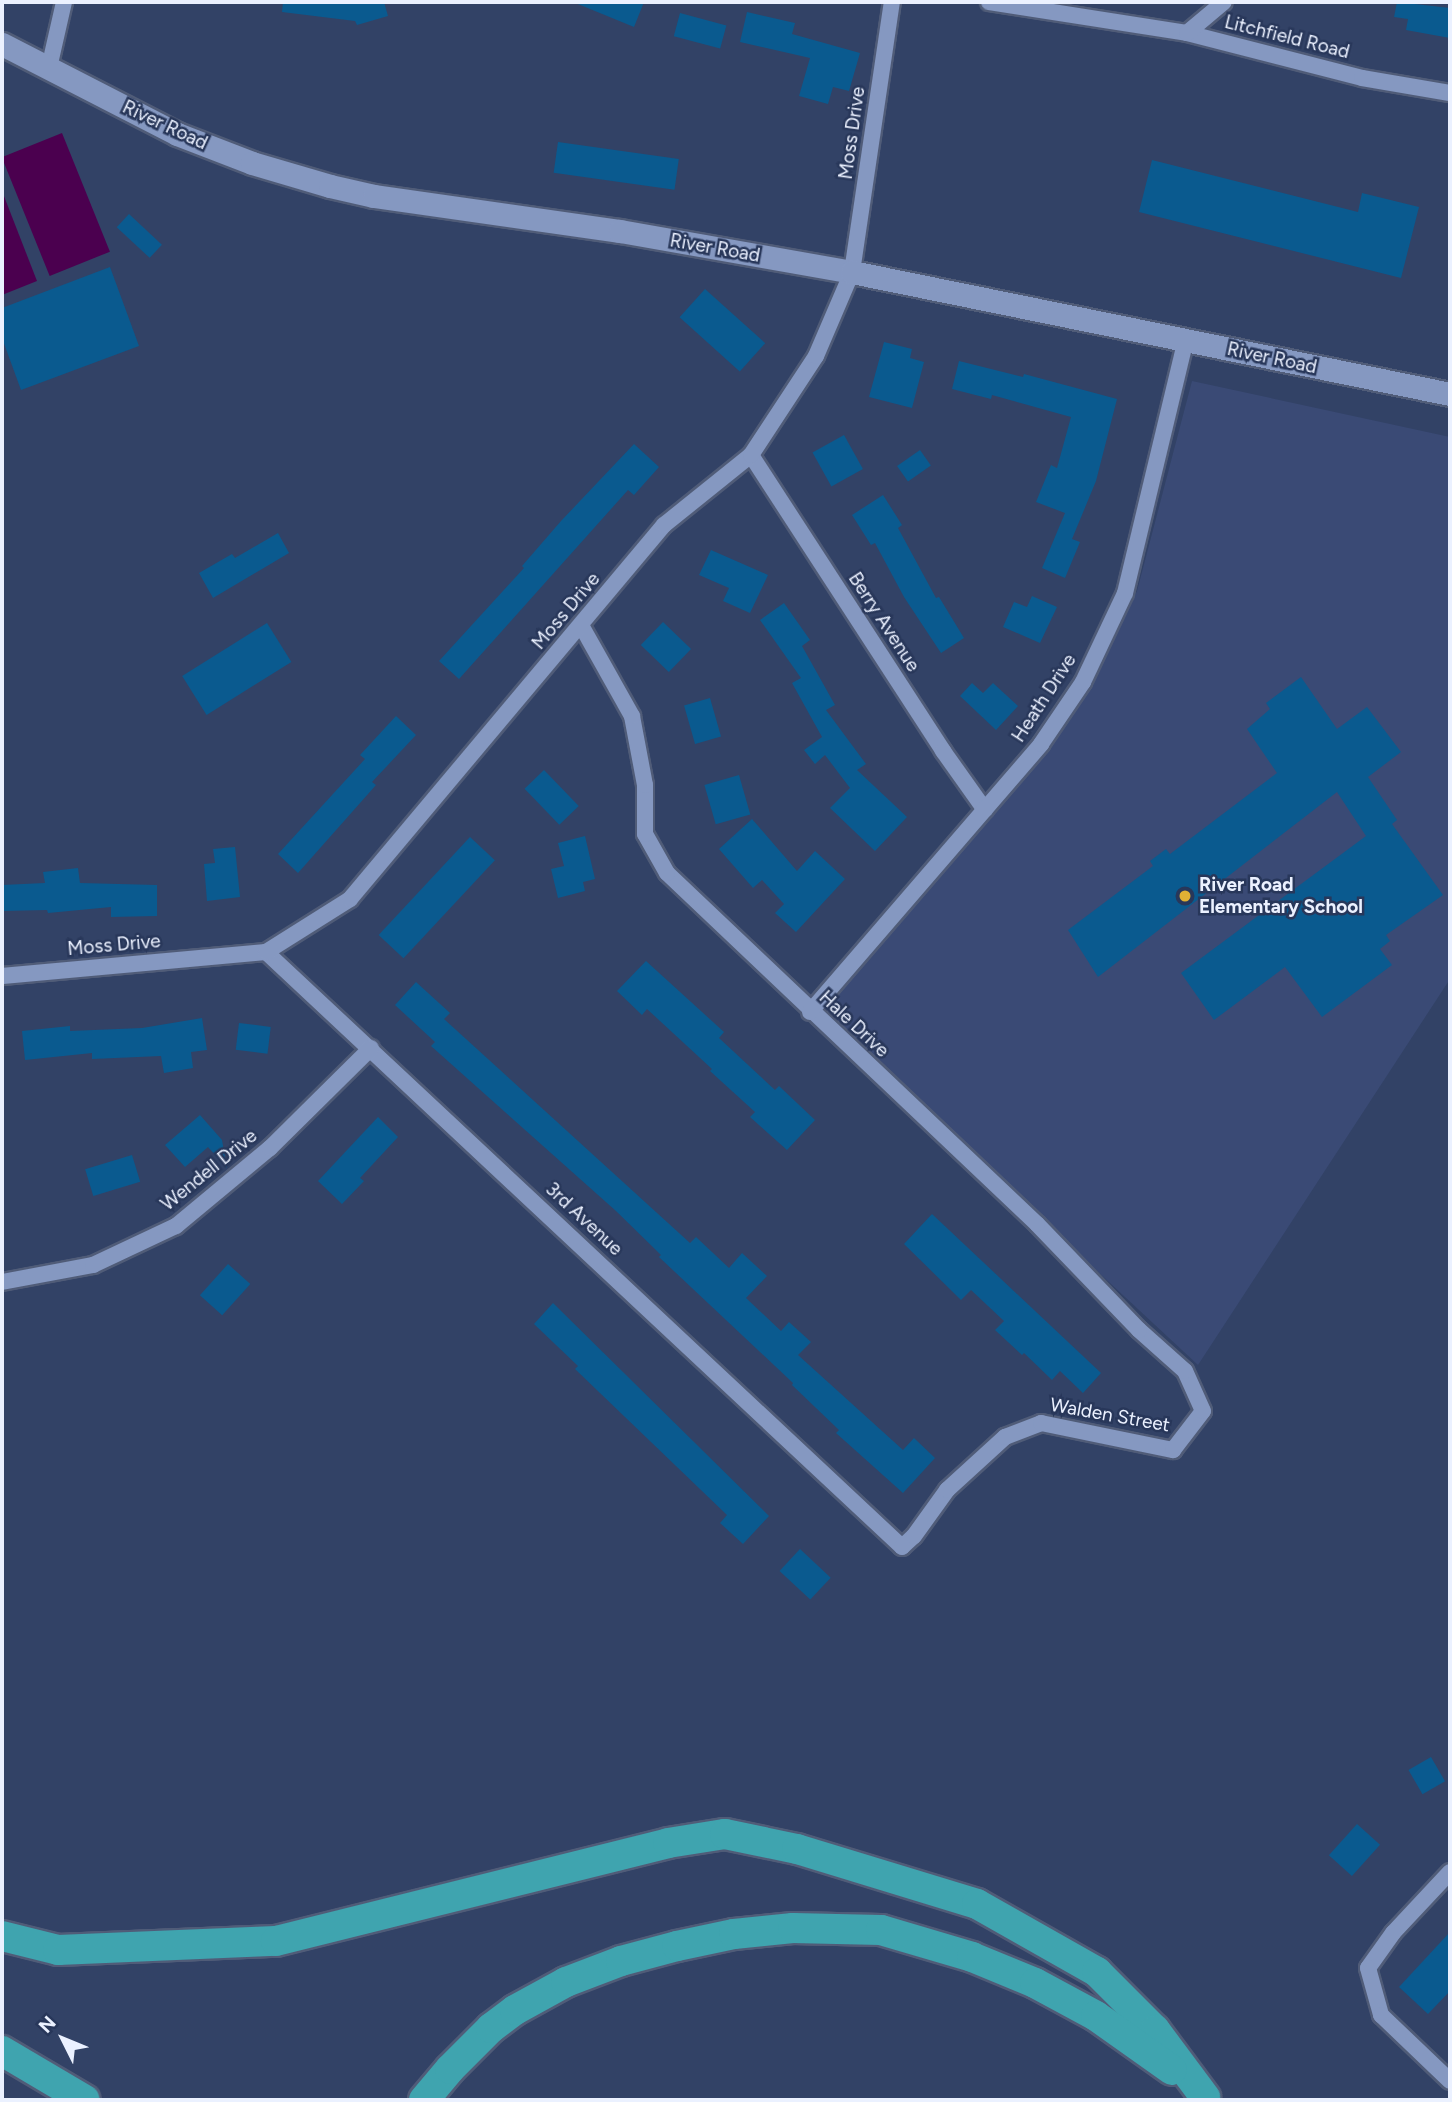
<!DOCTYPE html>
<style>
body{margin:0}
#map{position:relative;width:1452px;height:2102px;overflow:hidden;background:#324266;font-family:Figtree,sans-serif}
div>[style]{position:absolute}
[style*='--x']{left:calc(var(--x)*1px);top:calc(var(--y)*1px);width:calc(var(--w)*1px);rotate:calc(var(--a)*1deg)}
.built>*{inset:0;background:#3a4a75}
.water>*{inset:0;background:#4b004f;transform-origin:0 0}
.building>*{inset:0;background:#0a5a8f;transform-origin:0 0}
.roads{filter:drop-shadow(2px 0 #505c78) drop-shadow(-2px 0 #505c78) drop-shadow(0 2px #505c78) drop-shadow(0 -2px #505c78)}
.street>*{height:16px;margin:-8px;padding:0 8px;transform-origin:8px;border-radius:8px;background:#8598c1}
.secondary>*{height:23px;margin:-11.5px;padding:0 11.5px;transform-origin:11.5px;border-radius:11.5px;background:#8598c1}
.highway>*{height:30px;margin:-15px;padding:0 15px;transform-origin:15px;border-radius:15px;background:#3fa4af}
.dots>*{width:19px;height:19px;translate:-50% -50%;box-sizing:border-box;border:4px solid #28375a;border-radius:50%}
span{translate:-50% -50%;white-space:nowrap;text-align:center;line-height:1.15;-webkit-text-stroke:5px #28375a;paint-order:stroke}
.street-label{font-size:19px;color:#ebf1ff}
.poi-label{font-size:19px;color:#ebf1ff;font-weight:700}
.left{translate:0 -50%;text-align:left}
.frame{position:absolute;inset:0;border:4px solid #ebf1ff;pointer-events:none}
.north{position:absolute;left:28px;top:2004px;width:70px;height:70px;-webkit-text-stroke:5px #28375a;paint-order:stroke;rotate:313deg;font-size:19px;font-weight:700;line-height:28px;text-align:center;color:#ebf1ff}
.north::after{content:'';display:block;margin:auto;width:24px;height:32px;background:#ebf1ff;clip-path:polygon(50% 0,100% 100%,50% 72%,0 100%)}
</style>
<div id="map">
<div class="built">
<i style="clip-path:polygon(1192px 381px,1450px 437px,1450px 979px,1198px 1365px,819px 1012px,1047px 749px,1090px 688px,1137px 591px)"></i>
</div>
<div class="water">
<i style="left:62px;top:133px;width:128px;height:65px;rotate:68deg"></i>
<i style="clip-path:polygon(2px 191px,37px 281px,2px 295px)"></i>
</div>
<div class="building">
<i style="clip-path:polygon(283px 2px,384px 2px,388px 16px,357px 25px,355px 21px,282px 12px)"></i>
<i style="clip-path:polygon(573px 2px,644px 2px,634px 27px)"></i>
<i style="clip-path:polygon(1397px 2px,1450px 8px,1450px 38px,1406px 30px,1408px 19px,1394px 17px)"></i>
<i style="clip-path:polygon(747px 12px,795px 23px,792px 34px,860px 53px,849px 91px,833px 87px,828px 104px,799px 96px,810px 58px,740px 42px)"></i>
<i style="left:680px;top:13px;width:48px;height:24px;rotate:15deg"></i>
<i style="left:558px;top:142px;width:122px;height:31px;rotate:8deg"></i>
<i style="clip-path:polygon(1152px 160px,1358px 212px,1362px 193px,1419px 207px,1401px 278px,1139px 212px)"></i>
<i style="left:129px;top:214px;width:45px;height:18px;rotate:43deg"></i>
<i style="clip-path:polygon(110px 267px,139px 346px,21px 390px,2px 338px,2px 308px)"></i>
<i style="left:705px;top:289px;width:81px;height:38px;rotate:42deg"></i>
<i style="clip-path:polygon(884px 342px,912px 349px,910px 358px,924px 362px,912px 408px,869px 397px)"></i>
<i style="clip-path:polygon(959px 361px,1023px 377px,1024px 374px,1117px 399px,1096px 481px,1072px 539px,1080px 542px,1065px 578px,1042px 568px,1065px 513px,1036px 502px,1051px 465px,1057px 468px,1071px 417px,992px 395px,991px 399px,952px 389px)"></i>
<i style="left:844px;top:435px;width:39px;height:36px;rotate:61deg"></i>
<i style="clip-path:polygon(634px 444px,659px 467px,634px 495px,628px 490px,459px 679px,439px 661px,524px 568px,522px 566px,561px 521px)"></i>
<i style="left:920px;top:450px;width:19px;height:28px;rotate:55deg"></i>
<i style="clip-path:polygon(883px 495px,902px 525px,898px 528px,936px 598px,939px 597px,964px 638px,941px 653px,904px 597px,875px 543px,871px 545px,852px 515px)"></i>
<i style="clip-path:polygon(278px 533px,289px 553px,213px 598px,199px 573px,232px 554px,235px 558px)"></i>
<i style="clip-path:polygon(711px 550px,768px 575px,750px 613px,723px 601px,729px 588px,699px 575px)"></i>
<i style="clip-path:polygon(1032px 596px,1057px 607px,1040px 643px,1003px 627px,1014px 602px,1027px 607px)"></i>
<i style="clip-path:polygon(784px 603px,810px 640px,802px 646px,835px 705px,826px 710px,866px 764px,857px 770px,907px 817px,875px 851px,830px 808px,850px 788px,825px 755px,815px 764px,804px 750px,822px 737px,792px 683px,801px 678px,760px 620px)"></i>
<i style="left:663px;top:622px;width:39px;height:32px;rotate:44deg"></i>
<i style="left:267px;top:623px;width:46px;height:100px;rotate:58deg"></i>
<i style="clip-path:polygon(1301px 677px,1337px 729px,1367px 707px,1401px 752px,1368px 777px,1397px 820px,1392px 824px,1443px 895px,1386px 935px,1390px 941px,1380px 949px,1392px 965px,1322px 1017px,1285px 967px,1214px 1020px,1181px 973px,1366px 836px,1337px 792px,1098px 977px,1068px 930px,1153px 866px,1150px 861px,1166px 849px,1170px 854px,1277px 773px,1247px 729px,1270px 709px,1266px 703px)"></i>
<i style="clip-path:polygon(972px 683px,983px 693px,993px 683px,1018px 706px,996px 730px,960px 696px)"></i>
<i style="left:710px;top:698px;width:40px;height:27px;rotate:74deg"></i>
<i style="clip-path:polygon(396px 716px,416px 735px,372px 782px,376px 785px,298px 873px,278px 854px,365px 759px,360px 755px)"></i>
<i style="left:544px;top:770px;width:50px;height:27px;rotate:46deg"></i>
<i style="left:739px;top:775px;width:41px;height:36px;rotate:74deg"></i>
<i style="clip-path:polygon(752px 819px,797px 871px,815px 851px,845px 879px,796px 932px,775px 913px,784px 904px,762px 880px,753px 888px,719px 849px)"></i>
<i style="clip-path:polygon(585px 836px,595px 879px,583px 882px,585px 891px,558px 898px,551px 869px,564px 866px,558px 843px)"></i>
<i style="left:470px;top:837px;width:34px;height:134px;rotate:43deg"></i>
<i style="clip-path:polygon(235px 847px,240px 897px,207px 901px,204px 864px,215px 863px,213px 849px)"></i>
<i style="clip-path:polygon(78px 868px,80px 883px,157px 885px,157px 916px,111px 917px,111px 907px,48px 913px,47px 910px,2px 911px,2px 885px,45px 883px,43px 872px)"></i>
<i style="clip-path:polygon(646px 961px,724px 1032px,719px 1038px,775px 1090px,779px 1086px,815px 1120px,787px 1150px,750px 1117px,755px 1112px,710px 1071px,712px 1069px,647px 1009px,642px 1015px,617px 991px)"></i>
<i style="clip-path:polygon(416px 982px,450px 1013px,444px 1019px,690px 1243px,696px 1237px,729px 1268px,742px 1253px,767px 1276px,746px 1298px,781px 1331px,789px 1322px,811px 1342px,798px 1355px,903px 1450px,914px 1438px,935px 1458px,903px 1493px,836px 1433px,839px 1430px,792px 1385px,793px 1383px,659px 1257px,661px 1255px,616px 1211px,431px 1046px,435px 1042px,395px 1005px)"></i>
<i style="clip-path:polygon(202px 1018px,207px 1050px,191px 1052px,193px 1068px,164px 1073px,161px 1056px,92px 1059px,92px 1053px,25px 1060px,22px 1031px,70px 1026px,70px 1031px,142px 1028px)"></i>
<i style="left:239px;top:1023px;width:32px;height:27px;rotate:7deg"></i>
<i style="clip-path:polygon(200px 1115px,222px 1140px,227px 1168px,208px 1147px,185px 1167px,165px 1145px)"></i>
<i style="clip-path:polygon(378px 1117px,398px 1137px,360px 1178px,364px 1181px,342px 1204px,318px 1181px)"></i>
<i style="left:132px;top:1155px;width:28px;height:49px;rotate:73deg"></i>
<i style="clip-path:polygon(932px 1214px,1101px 1373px,1083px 1393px,1060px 1371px,1052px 1380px,1024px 1353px,1022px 1355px,995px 1330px,1004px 1321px,971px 1290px,961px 1300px,904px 1244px)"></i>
<i style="left:228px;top:1264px;width:30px;height:42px;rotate:42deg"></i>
<i style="clip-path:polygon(553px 1303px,769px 1516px,743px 1544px,720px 1523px,727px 1515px,575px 1369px,578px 1366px,534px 1324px)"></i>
<i style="left:800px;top:1549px;width:42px;height:30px;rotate:43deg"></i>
<i style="left:1431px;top:1757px;width:28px;height:26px;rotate:60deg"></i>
<i style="left:1357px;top:1824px;width:31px;height:42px;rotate:42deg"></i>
<i style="clip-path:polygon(1450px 1932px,1450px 1991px,1428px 2014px,1399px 1987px)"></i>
</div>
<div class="roads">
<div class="street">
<i style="--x:989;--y:2;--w:200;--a:8.9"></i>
<i style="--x:1187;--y:33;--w:181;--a:14.4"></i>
<i style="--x:1362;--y:78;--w:89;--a:9.7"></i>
<i style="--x:1187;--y:33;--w:48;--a:-40"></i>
<i style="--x:49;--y:68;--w:68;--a:-77.2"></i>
<i style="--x:751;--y:455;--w:353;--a:57"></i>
<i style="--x:943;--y:751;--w:72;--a:54.6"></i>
<i style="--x:266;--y:952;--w:871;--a:43.09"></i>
<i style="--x:902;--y:1547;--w:16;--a:-43"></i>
<i style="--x:914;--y:1536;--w:57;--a:-54.3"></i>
<i style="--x:947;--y:1490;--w:79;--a:-42.4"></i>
<i style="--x:1005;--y:1437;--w:39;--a:-21"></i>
<i style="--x:1041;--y:1423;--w:135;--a:11.6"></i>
<i style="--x:1173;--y:1450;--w:49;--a:-52.4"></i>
<i style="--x:1203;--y:1411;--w:44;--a:-114.2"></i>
<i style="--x:1185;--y:1371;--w:62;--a:-138.3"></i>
<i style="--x:1139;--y:1330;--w:147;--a:-133.9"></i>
<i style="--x:1037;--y:1224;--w:510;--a:-136.51"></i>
<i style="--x:667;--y:873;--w:45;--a:-119.4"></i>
<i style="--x:645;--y:834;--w:49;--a:-90"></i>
<i style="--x:645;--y:785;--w:70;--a:-100.7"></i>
<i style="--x:632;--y:716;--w:104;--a:-119.3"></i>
<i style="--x:2;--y:976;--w:265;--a:-5.2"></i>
<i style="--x:266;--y:952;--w:99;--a:-32.2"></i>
<i style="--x:350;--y:899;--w:488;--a:-50"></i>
<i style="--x:664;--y:525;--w:112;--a:-38.8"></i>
<i style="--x:751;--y:455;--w:118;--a:-56.7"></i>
<i style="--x:816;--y:356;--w:91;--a:-66.8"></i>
<i style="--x:852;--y:272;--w:273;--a:-81.6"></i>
<i style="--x:810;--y:1012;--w:354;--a:-49.2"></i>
<i style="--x:1041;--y:744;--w:75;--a:-55.9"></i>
<i style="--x:1083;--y:682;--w:98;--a:-64.7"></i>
<i style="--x:1125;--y:593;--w:261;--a:-76.5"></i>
<i style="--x:2;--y:1282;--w:93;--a:-10.6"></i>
<i style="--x:93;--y:1265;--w:92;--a:-25.2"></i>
<i style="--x:176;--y:1226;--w:122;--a:-39.7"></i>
<i style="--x:270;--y:1148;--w:142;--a:-44.7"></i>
<i style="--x:1450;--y:1872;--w:83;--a:133.1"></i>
<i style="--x:1393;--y:1933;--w:43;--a:125.5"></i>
<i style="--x:1368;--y:1968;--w:49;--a:74.5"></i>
<i style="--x:1381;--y:2015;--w:95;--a:43.7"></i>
</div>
<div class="secondary">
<i style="--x:2;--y:44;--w:197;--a:27.2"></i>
<i style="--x:177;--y:134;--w:80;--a:21.1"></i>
<i style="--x:252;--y:163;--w:81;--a:16.4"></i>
<i style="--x:330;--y:186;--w:45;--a:12.8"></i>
<i style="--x:374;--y:196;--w:248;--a:8.1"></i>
<i style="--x:620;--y:231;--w:236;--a:10"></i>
<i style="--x:852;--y:272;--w:610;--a:11.53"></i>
</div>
<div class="highway">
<i style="--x:2;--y:1936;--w:58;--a:14"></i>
<i style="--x:58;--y:1950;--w:218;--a:-2.4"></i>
<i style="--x:276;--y:1941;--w:404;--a:-14"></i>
<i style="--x:668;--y:1843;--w:58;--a:-9"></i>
<i style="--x:725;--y:1834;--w:74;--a:11.8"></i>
<i style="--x:797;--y:1849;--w:188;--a:17"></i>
<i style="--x:977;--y:1904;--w:138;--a:29.5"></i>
<i style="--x:1097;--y:1972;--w:82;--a:45"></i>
<i style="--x:1155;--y:2030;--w:84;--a:53.3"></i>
<i style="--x:2;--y:2051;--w:96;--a:30.6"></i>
<i style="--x:424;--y:2100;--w:40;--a:-50"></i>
<i style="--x:450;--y:2069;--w:58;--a:-45"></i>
<i style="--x:491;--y:2028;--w:30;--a:-37"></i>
<i style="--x:515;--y:2010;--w:58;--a:-28.8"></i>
<i style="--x:566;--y:1982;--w:59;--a:-20.9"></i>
<i style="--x:621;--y:1961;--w:58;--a:-15"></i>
<i style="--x:677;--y:1946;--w:58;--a:-11.9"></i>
<i style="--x:734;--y:1934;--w:59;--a:-5.8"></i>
<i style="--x:793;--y:1928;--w:88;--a:1.3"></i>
<i style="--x:881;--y:1930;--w:95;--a:16.5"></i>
<i style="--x:972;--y:1957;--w:68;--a:22.4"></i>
<i style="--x:1035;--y:1983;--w:69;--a:28.4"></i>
<i style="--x:1096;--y:2016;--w:93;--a:35.4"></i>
</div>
</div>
<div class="dots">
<i style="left:1185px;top:896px;background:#e0b034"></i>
</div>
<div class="street-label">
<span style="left:1287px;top:37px;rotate:14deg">Litchfield Road</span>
<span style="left:165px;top:125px;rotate:25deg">River Road</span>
<span style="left:852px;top:133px;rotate:-82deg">Moss Drive</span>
<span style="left:715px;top:248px;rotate:10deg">River Road</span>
<span style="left:1272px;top:358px;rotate:12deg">River Road</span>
<span style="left:566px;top:611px;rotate:-50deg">Moss Drive</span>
<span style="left:884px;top:622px;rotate:57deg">Berry Avenue</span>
<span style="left:1044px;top:698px;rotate:-57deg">Heath Drive</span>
<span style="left:114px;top:945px;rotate:-5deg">Moss Drive</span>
<span style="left:854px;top:1024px;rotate:43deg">Hale Drive</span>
<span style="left:209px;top:1170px;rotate:-39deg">Wendell Drive</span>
<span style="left:584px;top:1219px;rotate:43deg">3rd Avenue</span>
<span style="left:1110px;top:1415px;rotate:10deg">Walden Street</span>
</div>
<div class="poi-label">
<span class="left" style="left:1199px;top:896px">River Road<br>Elementary School</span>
</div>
<div class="frame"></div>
<div class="north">N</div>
</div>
